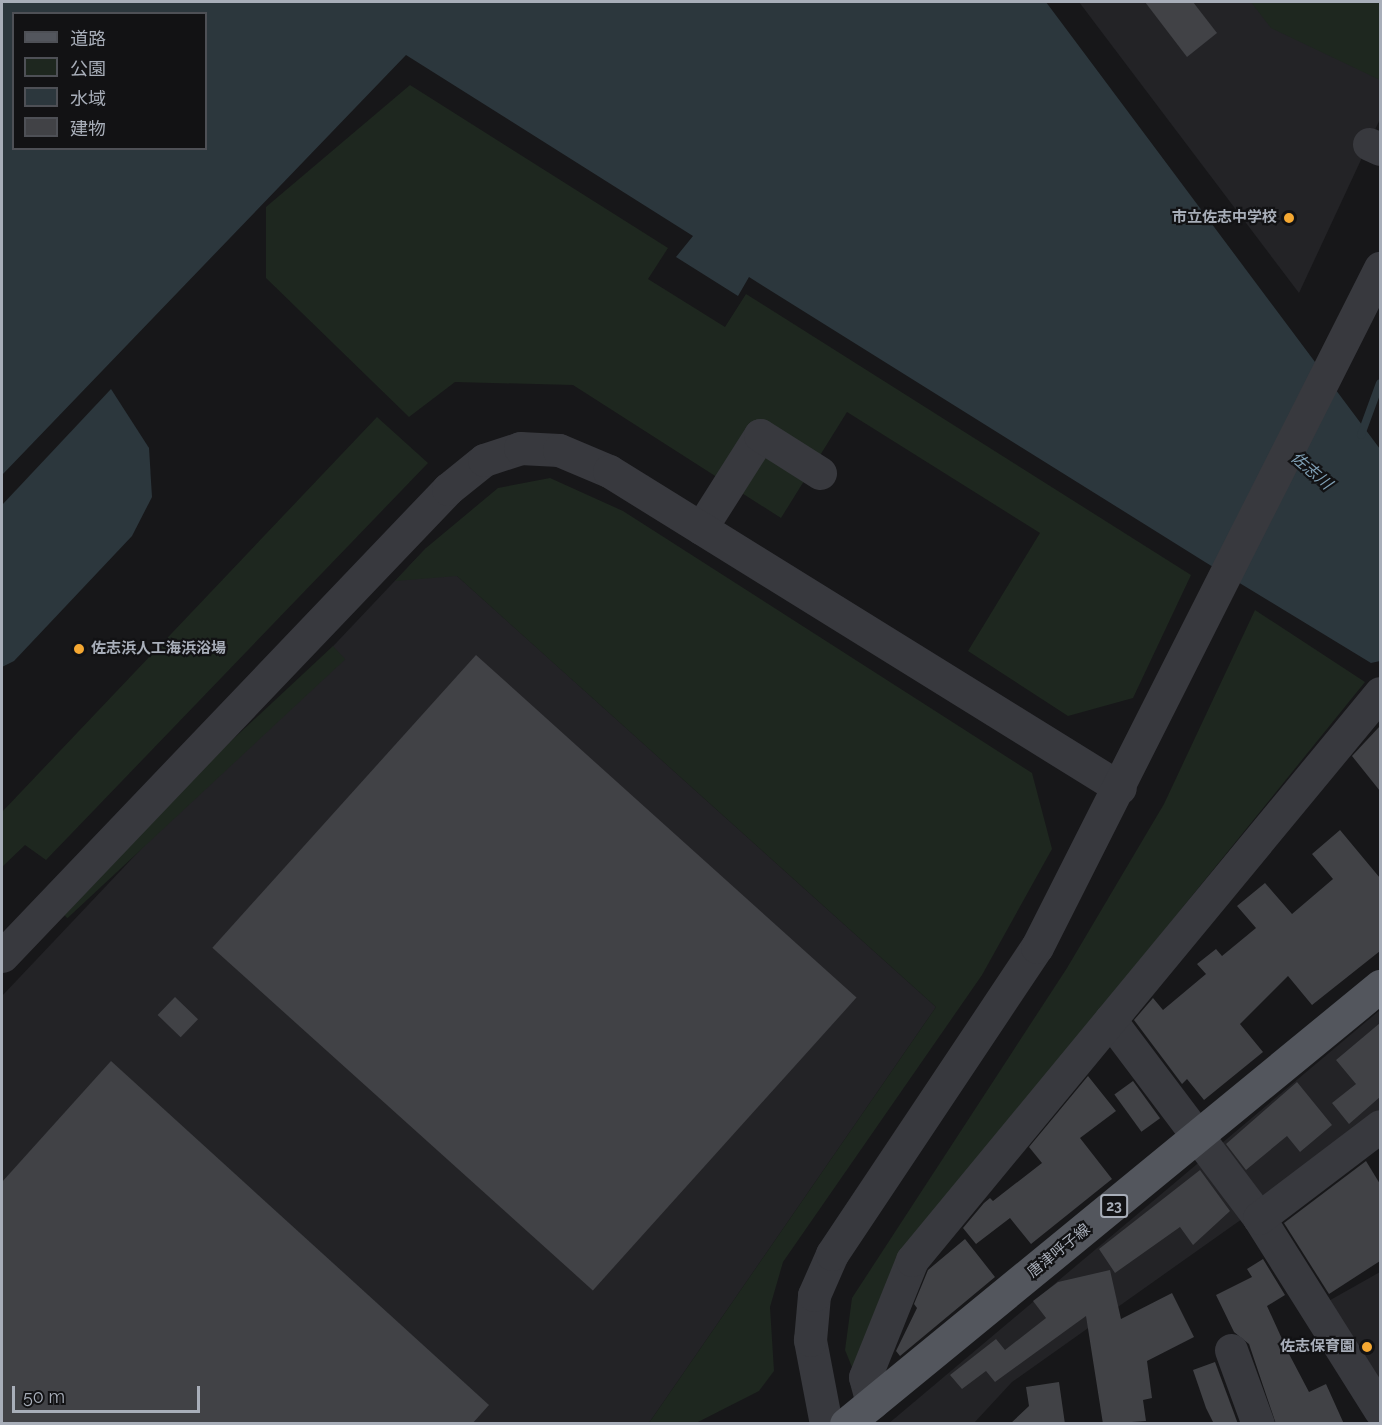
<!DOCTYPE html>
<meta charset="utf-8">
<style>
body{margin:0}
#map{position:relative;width:1382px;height:1425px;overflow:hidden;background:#171719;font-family:Raleway,"Noto Sans JP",sans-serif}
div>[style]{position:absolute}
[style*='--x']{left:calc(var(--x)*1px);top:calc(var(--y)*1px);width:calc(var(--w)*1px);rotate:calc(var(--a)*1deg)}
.built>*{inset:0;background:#232326}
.green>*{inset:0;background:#1e271f;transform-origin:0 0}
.water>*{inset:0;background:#2c373d}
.stream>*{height:8px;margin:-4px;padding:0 4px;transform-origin:4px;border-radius:4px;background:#2c373d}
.building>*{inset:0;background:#414246;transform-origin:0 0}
.minor>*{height:33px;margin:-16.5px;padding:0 16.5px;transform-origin:16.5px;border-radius:16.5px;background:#38393e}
.major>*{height:33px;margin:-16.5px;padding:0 16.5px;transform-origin:16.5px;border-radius:16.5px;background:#53565d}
.dots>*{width:16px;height:16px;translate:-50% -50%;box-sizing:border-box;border:3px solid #121214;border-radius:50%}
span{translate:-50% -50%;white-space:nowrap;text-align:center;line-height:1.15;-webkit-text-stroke:4.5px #121214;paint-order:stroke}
.shield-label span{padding:2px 4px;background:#121214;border:2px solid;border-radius:4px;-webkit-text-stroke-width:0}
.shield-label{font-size:14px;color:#a8aeb9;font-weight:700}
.poi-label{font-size:15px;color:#a8aeb9;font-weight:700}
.right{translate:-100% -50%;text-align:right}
.left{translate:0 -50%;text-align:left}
.street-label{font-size:15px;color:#a8aeb9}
.water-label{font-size:16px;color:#7f9fb4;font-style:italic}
.frame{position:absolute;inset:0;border:3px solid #a8aeb9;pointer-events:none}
.legend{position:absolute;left:12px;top:12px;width:195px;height:138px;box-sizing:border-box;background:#121214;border:2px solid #4e5056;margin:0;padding:8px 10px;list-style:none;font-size:18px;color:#a8aeb9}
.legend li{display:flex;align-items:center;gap:12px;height:30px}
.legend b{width:30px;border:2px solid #4e5056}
.scale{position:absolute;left:12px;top:1386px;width:188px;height:27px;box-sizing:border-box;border:3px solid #a8aeb9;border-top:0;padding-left:8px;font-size:18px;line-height:21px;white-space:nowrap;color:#a8aeb9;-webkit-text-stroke:4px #121214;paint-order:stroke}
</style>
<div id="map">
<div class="built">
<i style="clip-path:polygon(1079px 2px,1380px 2px,1380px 119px,1299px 293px)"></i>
<i style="clip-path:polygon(426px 548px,936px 1007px,649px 1423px,2px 1424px,2px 996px)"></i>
<i style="clip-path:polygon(1380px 1010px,1380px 1109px,1242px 1219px,1012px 1382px,974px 1423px,888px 1424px)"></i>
<i style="clip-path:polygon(1380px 1272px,1380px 1392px,1325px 1303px)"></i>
</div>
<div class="green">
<i style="clip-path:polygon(1251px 2px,1380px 2px,1380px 80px,1271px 28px)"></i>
<i style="clip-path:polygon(410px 85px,668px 248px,648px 279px,725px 327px,746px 294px,1191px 575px,1133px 698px,1068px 716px,968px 651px,1040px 533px,847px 412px,781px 518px,573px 385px,455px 382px,409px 417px,266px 278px,266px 207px)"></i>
<i style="clip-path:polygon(377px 417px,428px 463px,46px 860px,25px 845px,2px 867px,2px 812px)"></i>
<i style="clip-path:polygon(550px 478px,623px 511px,1032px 773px,1052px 849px,982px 975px,783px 1262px,770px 1307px,774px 1371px,759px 1391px,696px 1423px,649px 1423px,936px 1007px,457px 576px,395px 581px,426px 548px,498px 488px)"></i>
<i style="clip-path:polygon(1255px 610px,1365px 682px,898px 1259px,858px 1382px,845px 1350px,852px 1298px,1067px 968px,1164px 804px)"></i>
<i style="left:333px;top:646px;width:18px;height:380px;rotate:47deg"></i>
</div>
<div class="water">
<i style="clip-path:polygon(evenodd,2px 2px,1046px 2px,1380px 449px,1380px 661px,1371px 663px,1205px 562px,749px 277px,738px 296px,676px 257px,693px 236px,406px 55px,2px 475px,2px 2px,14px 14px,206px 14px,206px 148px,14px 148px,14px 14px)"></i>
<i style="clip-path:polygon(111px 389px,149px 448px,152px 497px,132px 536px,14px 661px,2px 667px,2px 505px)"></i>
</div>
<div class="stream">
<i style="--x:1361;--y:435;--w:55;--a:-69.9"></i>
</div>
<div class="building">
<i style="clip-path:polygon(1145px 2px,1193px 2px,1217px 33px,1187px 57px)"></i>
<i style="left:476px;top:655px;width:512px;height:394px;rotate:42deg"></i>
<i style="clip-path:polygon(1380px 726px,1380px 791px,1352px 756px)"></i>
<i style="clip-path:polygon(1340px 830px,1380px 878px,1380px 951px,1312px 1005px,1288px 976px,1240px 1024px,1263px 1052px,1204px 1100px,1187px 1079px,1182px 1084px,1134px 1020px,1153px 998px,1163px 1010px,1206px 974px,1197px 964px,1216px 949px,1222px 956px,1256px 928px,1237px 906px,1265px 883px,1292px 914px,1333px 879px,1312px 854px)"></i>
<i style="left:175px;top:997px;width:32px;height:25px;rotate:44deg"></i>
<i style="clip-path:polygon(1380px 1023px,1380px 1097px,1349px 1124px,1332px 1103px,1356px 1084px,1336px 1060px)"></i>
<i style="clip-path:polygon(111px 1061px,489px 1405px,472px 1424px,2px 1424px,2px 1182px)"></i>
<i style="clip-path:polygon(1088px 1076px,1116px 1111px,1080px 1138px,1112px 1179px,1031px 1244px,1010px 1218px,976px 1244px,963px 1228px,984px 1203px,990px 1198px,993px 1201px,1042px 1163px,1029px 1147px)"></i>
<i style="left:1133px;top:1081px;width:46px;height:23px;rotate:54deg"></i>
<i style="clip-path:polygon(1297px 1082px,1332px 1125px,1300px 1152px,1287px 1136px,1246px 1170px,1226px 1144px)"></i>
<i style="clip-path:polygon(1366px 1161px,1380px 1184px,1380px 1261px,1329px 1294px,1284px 1223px)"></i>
<i style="clip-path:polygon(1200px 1170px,1230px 1211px,1193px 1245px,1180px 1227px,1115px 1273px,1099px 1249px)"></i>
<i style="clip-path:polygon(965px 1239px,995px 1277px,900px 1356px,896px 1351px,917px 1308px,914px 1304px,928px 1270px)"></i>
<i style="clip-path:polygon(1263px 1259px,1285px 1295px,1267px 1306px,1288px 1352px,1309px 1392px,1326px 1384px,1344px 1424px,1276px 1424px,1249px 1344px,1234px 1332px,1216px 1295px,1252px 1277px,1247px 1269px)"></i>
<i style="clip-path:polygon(1110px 1270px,1121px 1319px,1172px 1293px,1194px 1337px,1147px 1361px,1152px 1398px,1143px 1400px,1146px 1421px,1103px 1424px,1086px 1316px,995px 1382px,986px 1371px,962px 1389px,950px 1375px,996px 1339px,1005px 1350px,1046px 1318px,1033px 1301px,1058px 1282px)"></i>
<i style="clip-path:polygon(1215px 1362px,1238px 1424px,1214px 1424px,1206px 1408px,1193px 1370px)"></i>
<i style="clip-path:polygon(1059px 1382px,1065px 1424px,1010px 1424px,1029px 1406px,1026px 1387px)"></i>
</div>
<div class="minor">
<i style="--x:1369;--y:144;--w:12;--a:24"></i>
<i style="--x:701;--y:528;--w:110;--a:-57.6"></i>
<i style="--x:760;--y:435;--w:71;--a:32.3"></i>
<i style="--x:2;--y:956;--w:646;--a:-46.32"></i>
<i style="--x:448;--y:489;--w:46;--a:-38.9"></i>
<i style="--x:484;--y:460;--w:38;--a:-18"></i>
<i style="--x:520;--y:448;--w:39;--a:3"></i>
<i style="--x:559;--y:450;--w:54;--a:22.8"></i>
<i style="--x:609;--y:471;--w:601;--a:31.81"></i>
<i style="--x:1110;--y:1020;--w:248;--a:53"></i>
<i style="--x:1259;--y:1218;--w:227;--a:57.8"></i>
<i style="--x:1259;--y:1218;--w:152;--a:-37.2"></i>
<i style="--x:1231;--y:1350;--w:79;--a:70"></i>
<i style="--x:872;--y:1403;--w:27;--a:-105"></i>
<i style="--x:865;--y:1377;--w:126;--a:-68.1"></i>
<i style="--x:912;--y:1260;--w:735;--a:-50.46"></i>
<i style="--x:826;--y:1424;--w:86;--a:-100.8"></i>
<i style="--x:810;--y:1340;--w:45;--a:-84.9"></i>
<i style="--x:814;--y:1295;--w:45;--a:-66.3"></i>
<i style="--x:832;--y:1254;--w:369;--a:-56.3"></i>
<i style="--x:1037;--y:947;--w:761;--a:-63.2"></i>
</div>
<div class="major">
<i style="--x:846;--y:1424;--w:691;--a:-39.36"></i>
</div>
<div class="dots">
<i style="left:1289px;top:218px;background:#f5a832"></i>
<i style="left:79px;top:649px;background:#f5a832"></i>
<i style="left:1367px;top:1347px;background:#f5a832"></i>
</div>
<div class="shield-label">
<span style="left:1114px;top:1206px">23</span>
</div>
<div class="poi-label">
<span class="right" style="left:1277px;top:218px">市立佐志中学校</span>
<span class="left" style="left:91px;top:649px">佐志浜人工海浜浴場</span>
<span class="right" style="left:1355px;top:1347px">佐志保育園</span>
</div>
<div class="street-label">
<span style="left:1059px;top:1251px;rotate:-39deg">唐津呼子線</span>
</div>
<div class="water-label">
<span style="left:1311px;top:471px;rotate:41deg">佐志川</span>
</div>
<div class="frame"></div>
<ul class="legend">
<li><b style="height:8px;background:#53565d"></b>道路</li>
<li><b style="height:16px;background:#1e271f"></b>公園</li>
<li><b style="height:16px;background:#2c373d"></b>水域</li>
<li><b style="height:16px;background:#414246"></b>建物</li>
</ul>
<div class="scale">50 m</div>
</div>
